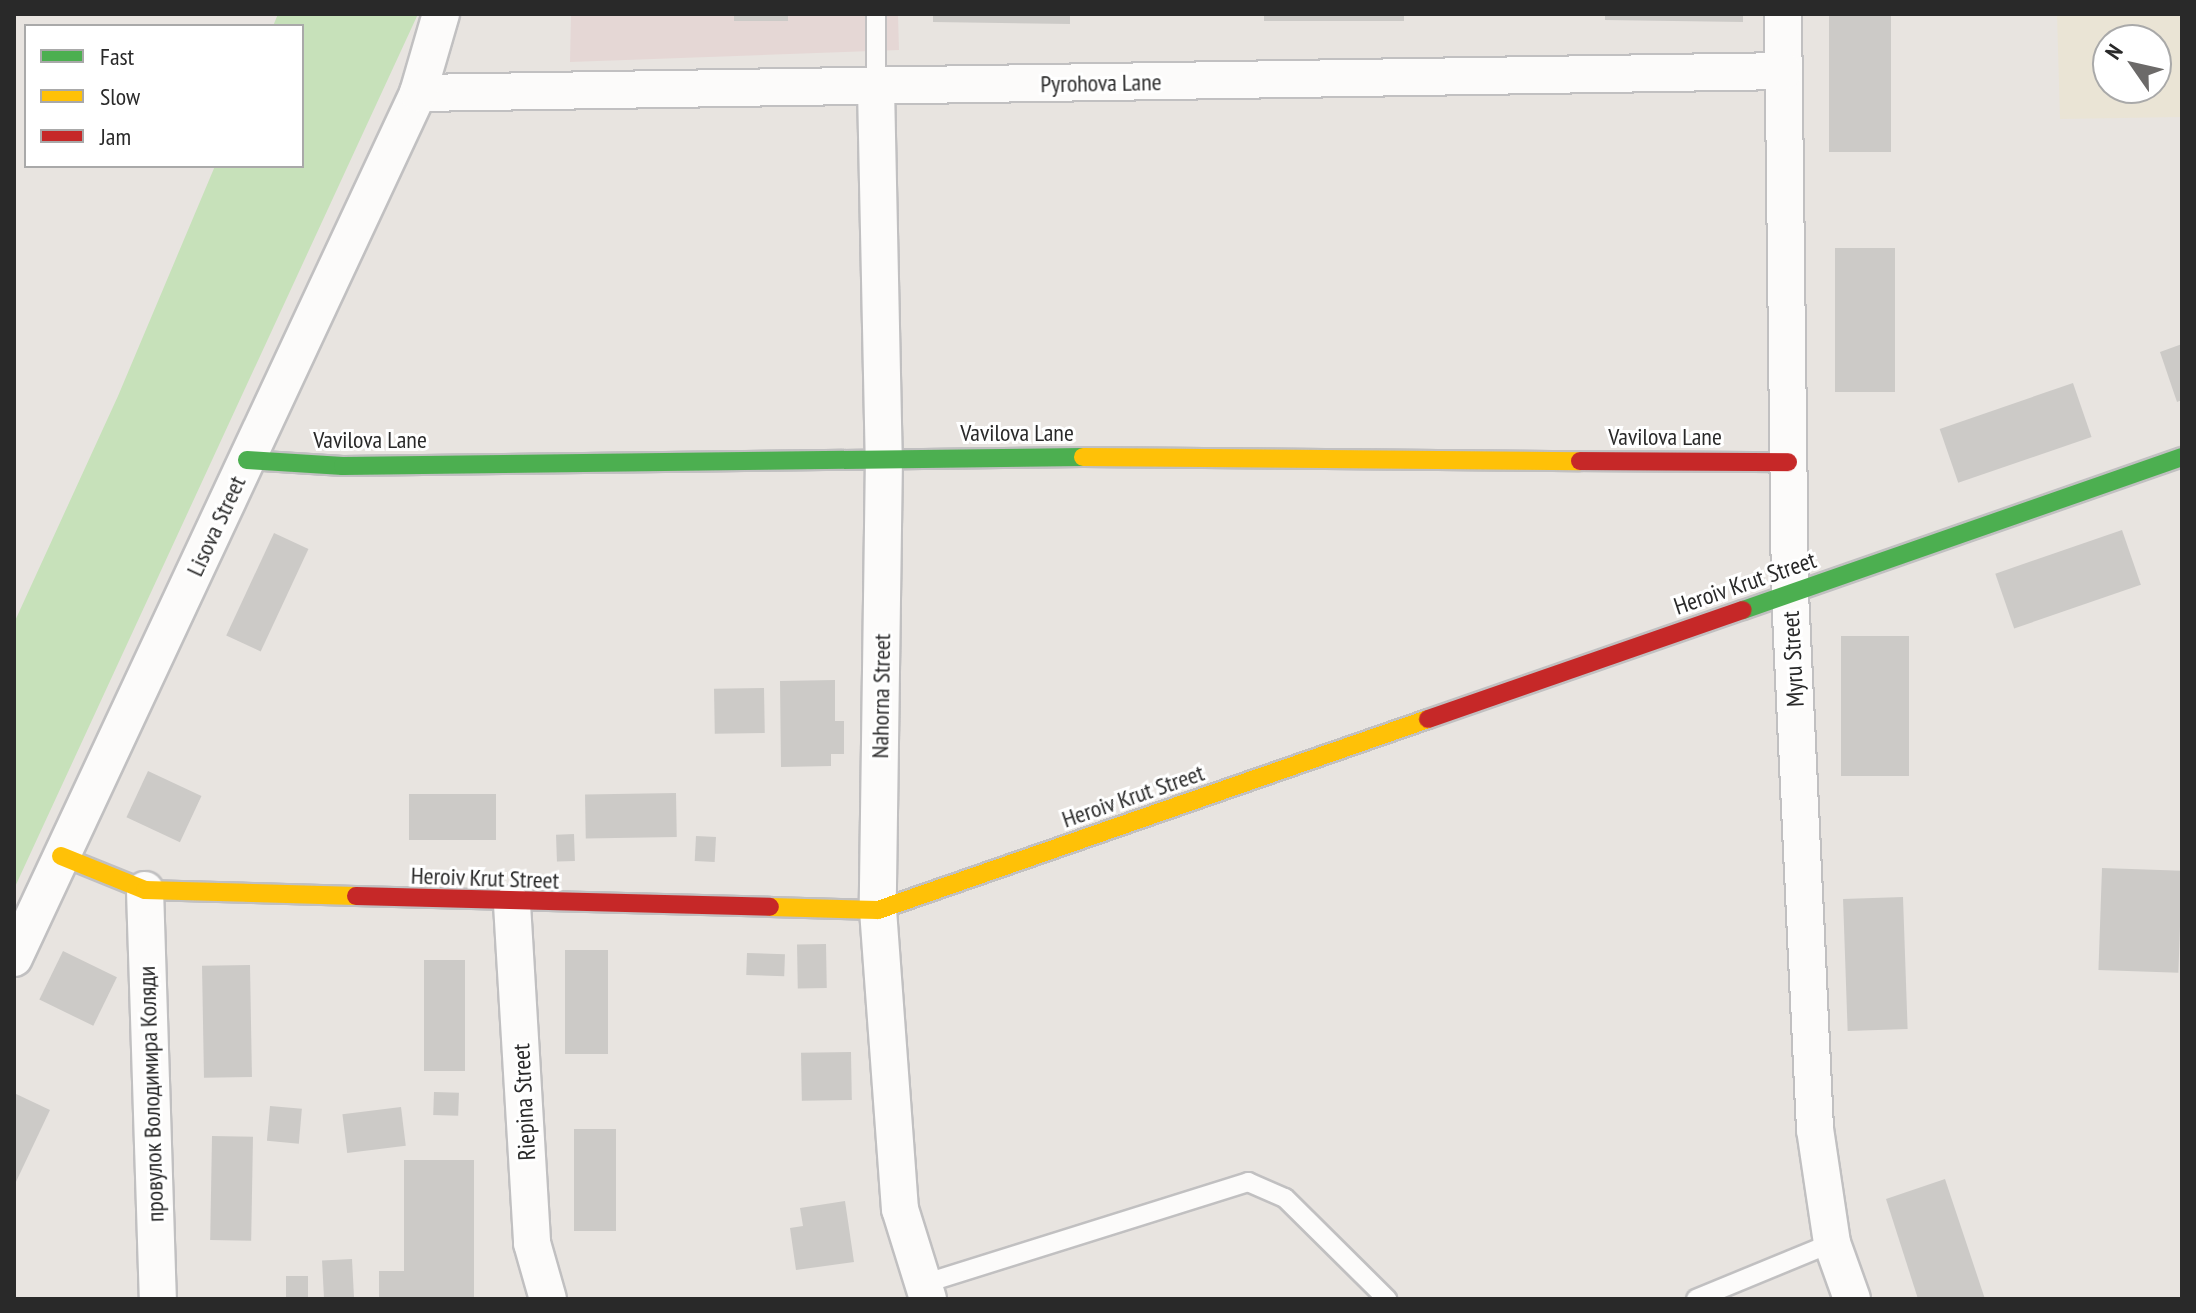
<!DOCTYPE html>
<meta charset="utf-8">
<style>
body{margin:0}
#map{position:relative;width:2196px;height:1313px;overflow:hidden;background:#e8e4e0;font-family:"PT Sans Narrow",sans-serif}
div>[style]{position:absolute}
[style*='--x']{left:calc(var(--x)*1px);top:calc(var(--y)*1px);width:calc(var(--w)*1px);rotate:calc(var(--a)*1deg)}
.education>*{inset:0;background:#eae4d5}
.medical>*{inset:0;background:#e5d7d5}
.green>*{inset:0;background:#c7e1ba}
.building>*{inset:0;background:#cccac7;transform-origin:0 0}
.roads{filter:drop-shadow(2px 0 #c1c0c1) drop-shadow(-2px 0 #c1c0c1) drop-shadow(0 2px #c1c0c1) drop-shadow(0 -2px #c1c0c1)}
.lane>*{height:18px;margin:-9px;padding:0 9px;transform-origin:9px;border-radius:9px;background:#fcfbfa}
.street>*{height:36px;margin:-18px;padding:0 18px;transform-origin:18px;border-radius:18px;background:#fcfbfa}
.fast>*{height:18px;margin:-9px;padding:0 9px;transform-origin:9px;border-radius:9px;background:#4caf50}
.slow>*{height:18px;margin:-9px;padding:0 9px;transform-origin:9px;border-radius:9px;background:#ffc107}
.jam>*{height:18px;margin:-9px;padding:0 9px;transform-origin:9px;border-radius:9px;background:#c62828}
span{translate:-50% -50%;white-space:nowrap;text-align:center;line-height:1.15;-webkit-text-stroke:6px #fff;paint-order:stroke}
.street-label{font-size:24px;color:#292929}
.frame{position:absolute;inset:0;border:16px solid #292929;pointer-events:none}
.legend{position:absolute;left:24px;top:24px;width:280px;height:144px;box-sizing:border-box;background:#fff;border:2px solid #a9a9a9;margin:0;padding:10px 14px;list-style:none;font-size:24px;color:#292929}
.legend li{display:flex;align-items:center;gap:16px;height:40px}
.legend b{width:40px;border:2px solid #a9a9a9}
.north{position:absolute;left:2092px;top:24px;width:80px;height:80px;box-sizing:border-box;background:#fff;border:2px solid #a9a9a9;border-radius:50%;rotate:304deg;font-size:22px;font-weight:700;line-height:32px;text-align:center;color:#292929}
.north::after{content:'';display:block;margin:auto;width:28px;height:36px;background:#6c6a69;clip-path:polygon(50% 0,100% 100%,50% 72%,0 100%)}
</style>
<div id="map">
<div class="education">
<i style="clip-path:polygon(evenodd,2057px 14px,2182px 14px,2182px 117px,2060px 119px,2057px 14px,2108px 40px,2156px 40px,2156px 88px,2108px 88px,2108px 40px)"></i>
</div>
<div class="medical">
<i style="clip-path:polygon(571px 14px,898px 14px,899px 50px,570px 62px)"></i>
</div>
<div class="green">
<i style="clip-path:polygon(278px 14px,418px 14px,14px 889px,14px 623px,118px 396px,215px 166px,302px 166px,302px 26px,273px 26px)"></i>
</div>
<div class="building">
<i style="left:734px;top:14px;width:54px;height:7px"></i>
<i style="clip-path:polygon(933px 14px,1070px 14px,1070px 24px,933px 22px)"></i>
<i style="left:1264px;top:14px;width:140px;height:7px"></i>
<i style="clip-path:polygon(1605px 14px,1743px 14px,1743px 22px,1605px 20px)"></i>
<i style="left:1829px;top:14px;width:62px;height:138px"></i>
<i style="left:1835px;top:248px;width:60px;height:144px"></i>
<i style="clip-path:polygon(2182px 344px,2182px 400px,2177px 402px,2160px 352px)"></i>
<i style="left:2073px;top:383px;width:57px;height:141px;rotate:71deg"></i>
<i style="left:2122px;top:530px;width:58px;height:134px;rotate:71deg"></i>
<i style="left:274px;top:533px;width:38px;height:113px;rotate:25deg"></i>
<i style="left:1841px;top:636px;width:68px;height:140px"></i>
<i style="clip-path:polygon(835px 680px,835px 721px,844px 721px,844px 754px,831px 754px,831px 766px,781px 767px,780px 681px)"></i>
<i style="left:764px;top:688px;width:45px;height:50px;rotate:89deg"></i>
<i style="left:148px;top:771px;width:59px;height:51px;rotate:25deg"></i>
<i style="left:676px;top:793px;width:44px;height:91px;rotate:89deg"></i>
<i style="left:496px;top:794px;width:46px;height:87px;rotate:90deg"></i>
<i style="left:574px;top:834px;width:27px;height:18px;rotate:88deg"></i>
<i style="left:696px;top:836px;width:20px;height:25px;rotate:3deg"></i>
<i style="left:2102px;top:868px;width:80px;height:102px;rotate:2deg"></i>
<i style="left:1903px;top:897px;width:132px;height:60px;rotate:88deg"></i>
<i style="left:826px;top:944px;width:44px;height:29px;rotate:89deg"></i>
<i style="left:565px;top:950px;width:43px;height:104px"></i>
<i style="left:63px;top:951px;width:60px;height:54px;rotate:26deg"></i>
<i style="left:747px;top:953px;width:38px;height:22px;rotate:2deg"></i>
<i style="left:424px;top:960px;width:41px;height:111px"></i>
<i style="left:250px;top:965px;width:112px;height:48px;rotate:89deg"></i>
<i style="left:851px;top:1052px;width:48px;height:50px;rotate:89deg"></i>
<i style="left:434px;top:1092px;width:25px;height:23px;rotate:2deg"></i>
<i style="clip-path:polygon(14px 1093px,50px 1110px,14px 1186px)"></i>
<i style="left:270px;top:1106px;width:32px;height:35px;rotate:5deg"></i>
<i style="left:401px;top:1107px;width:39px;height:59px;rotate:83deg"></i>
<i style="left:574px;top:1129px;width:42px;height:102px"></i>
<i style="left:212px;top:1136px;width:41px;height:104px;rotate:1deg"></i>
<i style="clip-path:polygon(404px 1160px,474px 1160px,474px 1299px,379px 1299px,379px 1271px,404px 1271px)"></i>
<i style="clip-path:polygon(1945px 1179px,1985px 1299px,1918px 1299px,1886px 1199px)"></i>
<i style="clip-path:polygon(845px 1201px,854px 1262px,796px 1270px,790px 1228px,803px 1226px,800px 1208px)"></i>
<i style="left:352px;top:1259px;width:40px;height:30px;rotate:87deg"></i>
<i style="left:286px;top:1276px;width:22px;height:23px"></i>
</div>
<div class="roads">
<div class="lane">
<i style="--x:876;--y:14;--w:74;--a:90"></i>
<i style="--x:923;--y:1284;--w:341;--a:-17.4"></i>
<i style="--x:1248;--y:1182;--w:40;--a:23.4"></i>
<i style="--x:1285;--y:1198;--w:144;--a:44.7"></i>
<i style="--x:1696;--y:1299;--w:147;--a:-22.4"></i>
</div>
<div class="street">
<i style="--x:1783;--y:14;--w:579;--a:89.31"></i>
<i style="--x:1790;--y:593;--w:537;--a:87.33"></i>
<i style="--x:1815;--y:1129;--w:115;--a:81.5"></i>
<i style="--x:1832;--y:1243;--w:59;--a:70.3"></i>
<i style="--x:876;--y:88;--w:368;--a:88.8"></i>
<i style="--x:884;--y:456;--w:454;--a:90.8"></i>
<i style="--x:878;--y:910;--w:300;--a:85.8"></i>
<i style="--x:900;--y:1209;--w:94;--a:72.7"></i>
<i style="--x:418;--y:93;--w:1366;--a:-0.92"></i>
<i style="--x:145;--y:890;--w:409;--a:88.2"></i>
<i style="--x:512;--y:904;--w:340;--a:86.6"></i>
<i style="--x:532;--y:1243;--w:58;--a:74.1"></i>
<i style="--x:14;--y:958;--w:955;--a:-64.96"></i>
<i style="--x:418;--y:93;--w:82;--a:-73.8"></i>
</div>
<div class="fast">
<i style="--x:247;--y:460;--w:96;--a:3.6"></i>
<i style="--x:343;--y:466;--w:740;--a:-0.7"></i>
<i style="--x:1743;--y:610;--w:465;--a:-19.2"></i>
</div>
<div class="slow">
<i style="--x:1083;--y:457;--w:497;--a:0.5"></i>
<i style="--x:61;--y:856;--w:91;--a:22"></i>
<i style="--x:145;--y:890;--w:211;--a:1.6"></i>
<i style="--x:770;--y:907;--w:108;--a:1.6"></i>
<i style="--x:878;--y:910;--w:582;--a:-19.15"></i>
</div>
<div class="jam">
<i style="--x:1580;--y:461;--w:208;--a:0.3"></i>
<i style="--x:1428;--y:719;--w:333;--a:-19.1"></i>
<i style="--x:356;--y:896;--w:414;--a:1.5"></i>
</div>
</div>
<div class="street-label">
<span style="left:1101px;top:83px;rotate:-1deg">Pyrohova Lane</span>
<span style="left:1017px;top:433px">Vavilova Lane</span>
<span style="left:1665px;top:437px">Vavilova Lane</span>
<span style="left:370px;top:440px">Vavilova Lane</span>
<span style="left:216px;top:526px;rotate:-65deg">Lisova Street</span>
<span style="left:1745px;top:583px;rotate:-19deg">Heroiv Krut Street</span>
<span style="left:1793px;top:659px;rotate:-93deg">Myru Street</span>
<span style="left:881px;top:696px;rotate:-89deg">Nahorna Street</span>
<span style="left:1133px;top:796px;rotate:-19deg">Heroiv Krut Street</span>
<span style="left:485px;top:878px;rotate:2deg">Heroiv Krut Street</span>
<span style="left:151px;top:1094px;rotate:-92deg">провулок Володимира Коляди</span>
<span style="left:524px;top:1102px;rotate:-93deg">Riepina Street</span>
</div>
<div class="frame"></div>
<ul class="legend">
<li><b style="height:10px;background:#4caf50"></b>Fast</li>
<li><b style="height:10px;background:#ffc107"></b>Slow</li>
<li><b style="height:10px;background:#c62828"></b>Jam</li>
</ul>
<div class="north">N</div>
</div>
